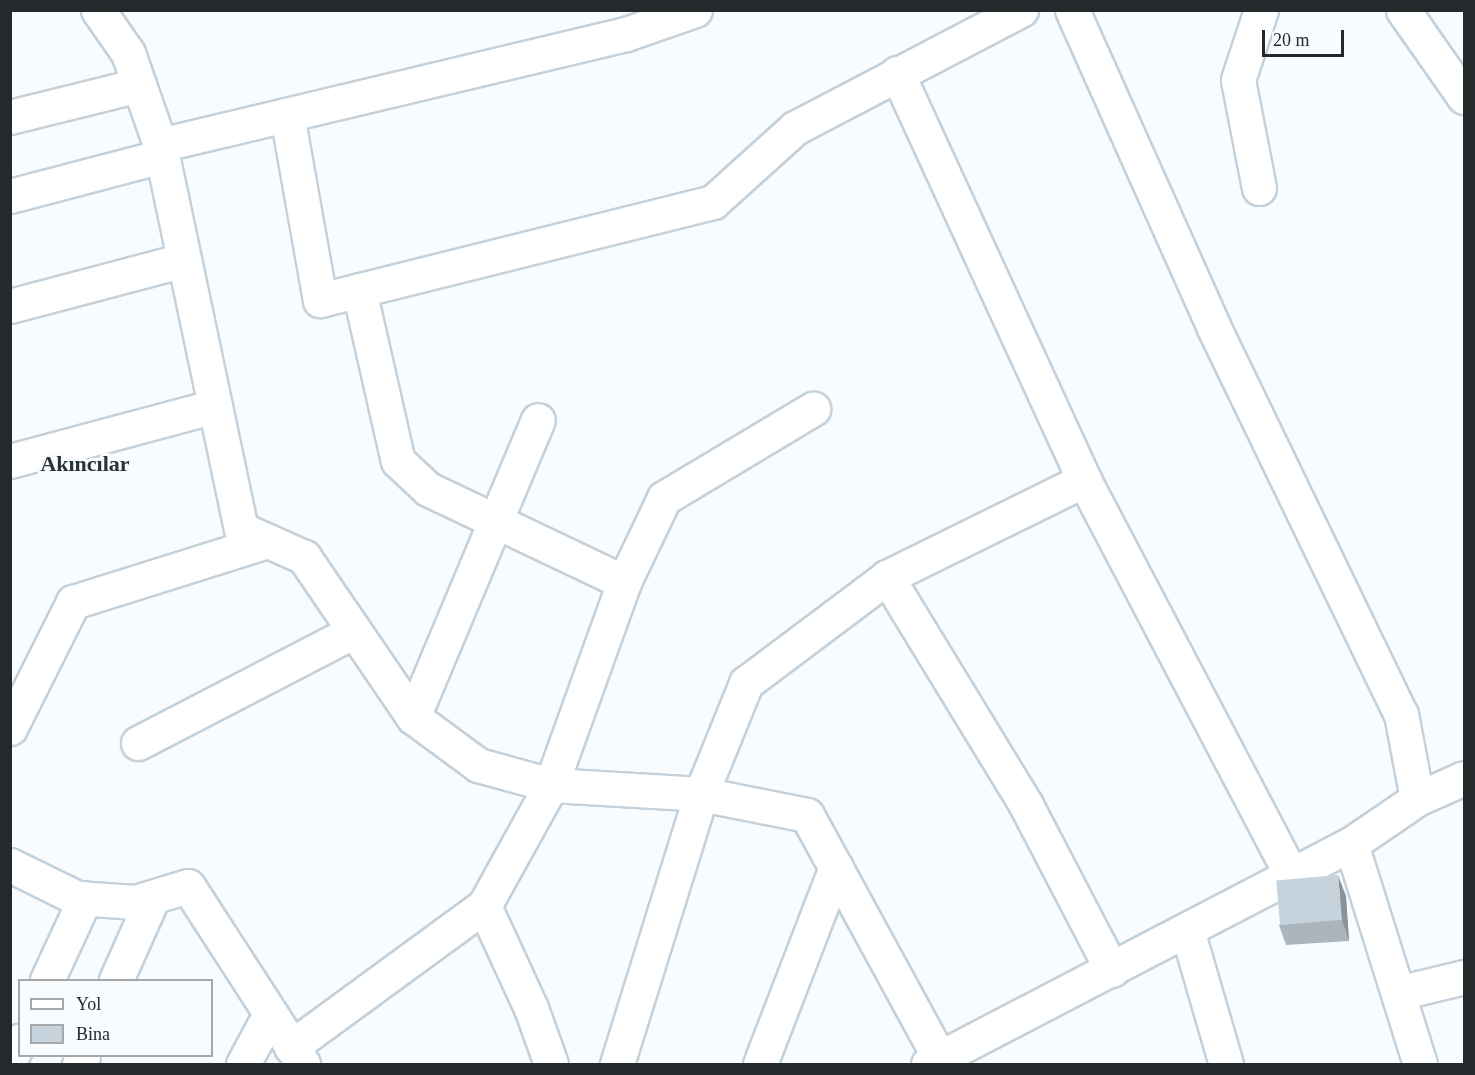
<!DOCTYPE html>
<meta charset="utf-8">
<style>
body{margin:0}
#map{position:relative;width:1475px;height:1075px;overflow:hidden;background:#f9fcfe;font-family:"Times New Roman",serif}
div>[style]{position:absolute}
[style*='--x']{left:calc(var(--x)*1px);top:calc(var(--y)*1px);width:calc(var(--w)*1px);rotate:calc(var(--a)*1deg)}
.roads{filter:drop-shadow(2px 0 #c5d1da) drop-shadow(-2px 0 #c5d1da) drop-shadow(0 2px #c5d1da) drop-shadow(0 -2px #c5d1da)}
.street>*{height:33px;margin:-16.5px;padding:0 16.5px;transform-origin:16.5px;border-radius:16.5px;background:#fff}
.wall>*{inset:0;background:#aab5bd}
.shaded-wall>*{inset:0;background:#8b939a}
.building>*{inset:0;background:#c6d2dc;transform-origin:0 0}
span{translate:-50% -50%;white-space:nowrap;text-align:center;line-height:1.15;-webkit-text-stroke:6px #f9fcfe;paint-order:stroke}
.district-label{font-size:22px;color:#283239;font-weight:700}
.frame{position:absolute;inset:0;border:12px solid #24292c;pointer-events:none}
.legend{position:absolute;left:18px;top:979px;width:195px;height:78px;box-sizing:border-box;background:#f9fcfe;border:2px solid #a4a8aa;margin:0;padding:8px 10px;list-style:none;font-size:18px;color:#24292c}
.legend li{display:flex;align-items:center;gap:12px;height:30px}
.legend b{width:30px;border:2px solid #a4a8aa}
.scale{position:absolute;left:1262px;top:30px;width:82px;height:27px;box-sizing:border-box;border:3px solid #24292c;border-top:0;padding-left:8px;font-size:18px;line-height:21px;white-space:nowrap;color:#24292c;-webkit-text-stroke:4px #f9fcfe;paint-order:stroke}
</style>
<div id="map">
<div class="roads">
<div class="street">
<i style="--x:98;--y:10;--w:52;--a:55.1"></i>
<i style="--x:128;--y:53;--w:97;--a:70.8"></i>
<i style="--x:160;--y:145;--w:392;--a:78.1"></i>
<i style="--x:241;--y:529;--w:69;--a:24"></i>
<i style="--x:304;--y:557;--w:194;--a:55.7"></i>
<i style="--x:413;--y:717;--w:81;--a:36.4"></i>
<i style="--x:478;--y:765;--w:76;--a:15.3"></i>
<i style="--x:551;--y:785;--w:150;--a:3.4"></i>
<i style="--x:701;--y:794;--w:108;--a:11.2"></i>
<i style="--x:807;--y:815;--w:284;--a:61.4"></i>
<i style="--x:1072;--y:10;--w:348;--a:65.9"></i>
<i style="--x:1214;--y:328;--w:429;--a:64.2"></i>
<i style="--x:1401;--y:714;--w:86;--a:79.3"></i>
<i style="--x:1403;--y:10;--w:106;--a:55"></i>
<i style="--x:897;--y:73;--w:448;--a:65.3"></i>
<i style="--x:1084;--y:480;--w:446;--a:62.3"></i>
<i style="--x:287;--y:115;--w:188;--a:79.9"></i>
<i style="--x:320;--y:300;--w:405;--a:-14"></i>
<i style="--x:713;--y:202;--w:110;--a:-42.1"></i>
<i style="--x:795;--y:128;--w:255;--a:-27.6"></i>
<i style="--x:10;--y:117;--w:133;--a:-13.9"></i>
<i style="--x:160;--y:145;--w:479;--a:-13.4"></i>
<i style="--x:626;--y:34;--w:73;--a:-19.2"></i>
<i style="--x:1259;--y:188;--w:110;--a:-101"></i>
<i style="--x:1238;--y:80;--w:74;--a:-71.8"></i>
<i style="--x:10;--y:196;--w:158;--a:-14.7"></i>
<i style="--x:359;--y:290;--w:175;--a:77.2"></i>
<i style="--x:398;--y:461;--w:41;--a:43"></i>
<i style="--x:428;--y:489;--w:217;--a:25.4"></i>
<i style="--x:10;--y:306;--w:180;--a:-14.8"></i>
<i style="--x:10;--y:461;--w:212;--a:-15"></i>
<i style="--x:887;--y:577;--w:267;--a:58.6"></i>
<i style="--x:1026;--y:805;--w:186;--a:62.5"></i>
<i style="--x:413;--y:717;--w:322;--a:-67.2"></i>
<i style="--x:10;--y:728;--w:141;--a:-63.4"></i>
<i style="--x:73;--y:602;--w:204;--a:-17.4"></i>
<i style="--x:138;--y:743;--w:243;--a:-27.4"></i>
<i style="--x:1351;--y:844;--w:231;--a:72.6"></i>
<i style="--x:10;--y:865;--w:75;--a:26.2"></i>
<i style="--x:77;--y:898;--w:58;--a:3.9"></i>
<i style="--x:135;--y:902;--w:55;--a:-16.8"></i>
<i style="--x:188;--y:886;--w:212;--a:57.1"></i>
<i style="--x:484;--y:906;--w:112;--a:65.3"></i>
<i style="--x:531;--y:1008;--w:59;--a:70.3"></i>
<i style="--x:1187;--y:930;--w:140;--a:73.8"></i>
<i style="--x:47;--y:980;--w:90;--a:-65.1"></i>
<i style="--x:116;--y:980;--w:91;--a:-66"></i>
<i style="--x:1398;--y:993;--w:68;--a:-13.6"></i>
<i style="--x:291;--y:1047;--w:239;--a:-36.2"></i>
<i style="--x:484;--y:906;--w:138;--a:-61"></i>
<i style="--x:551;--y:785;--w:216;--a:-70.2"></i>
<i style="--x:624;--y:582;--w:93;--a:-64.5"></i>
<i style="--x:664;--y:498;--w:174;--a:-30.9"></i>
<i style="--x:10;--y:1059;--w:21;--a:-62"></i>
<i style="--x:79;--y:1064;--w:9;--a:-63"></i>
<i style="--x:243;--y:1064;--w:57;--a:-61.6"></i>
<i style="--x:617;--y:1064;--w:283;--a:-72.7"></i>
<i style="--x:701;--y:794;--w:120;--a:-67.9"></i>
<i style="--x:746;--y:683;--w:176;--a:-36.9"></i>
<i style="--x:887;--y:577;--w:220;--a:-26.2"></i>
<i style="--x:760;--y:1064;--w:211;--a:-68.9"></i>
<i style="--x:928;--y:1064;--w:477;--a:-27.5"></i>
<i style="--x:1351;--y:844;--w:80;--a:-34.3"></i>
<i style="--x:1417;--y:799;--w:51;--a:-24.1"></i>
</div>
</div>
<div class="wall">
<i style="clip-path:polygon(1346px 896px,1349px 941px,1286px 945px,1279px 925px)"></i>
</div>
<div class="shaded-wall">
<i style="clip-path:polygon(1338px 875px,1346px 896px,1349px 941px,1342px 920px)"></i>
</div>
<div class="building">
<i style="left:1338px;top:875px;width:45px;height:62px;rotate:85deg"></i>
</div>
<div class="district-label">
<span style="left:85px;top:464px">Akıncılar</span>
</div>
<div class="frame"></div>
<ul class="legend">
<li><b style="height:8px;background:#fff"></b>Yol</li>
<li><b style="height:16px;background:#c6d2dc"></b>Bina</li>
</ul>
<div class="scale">20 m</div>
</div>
